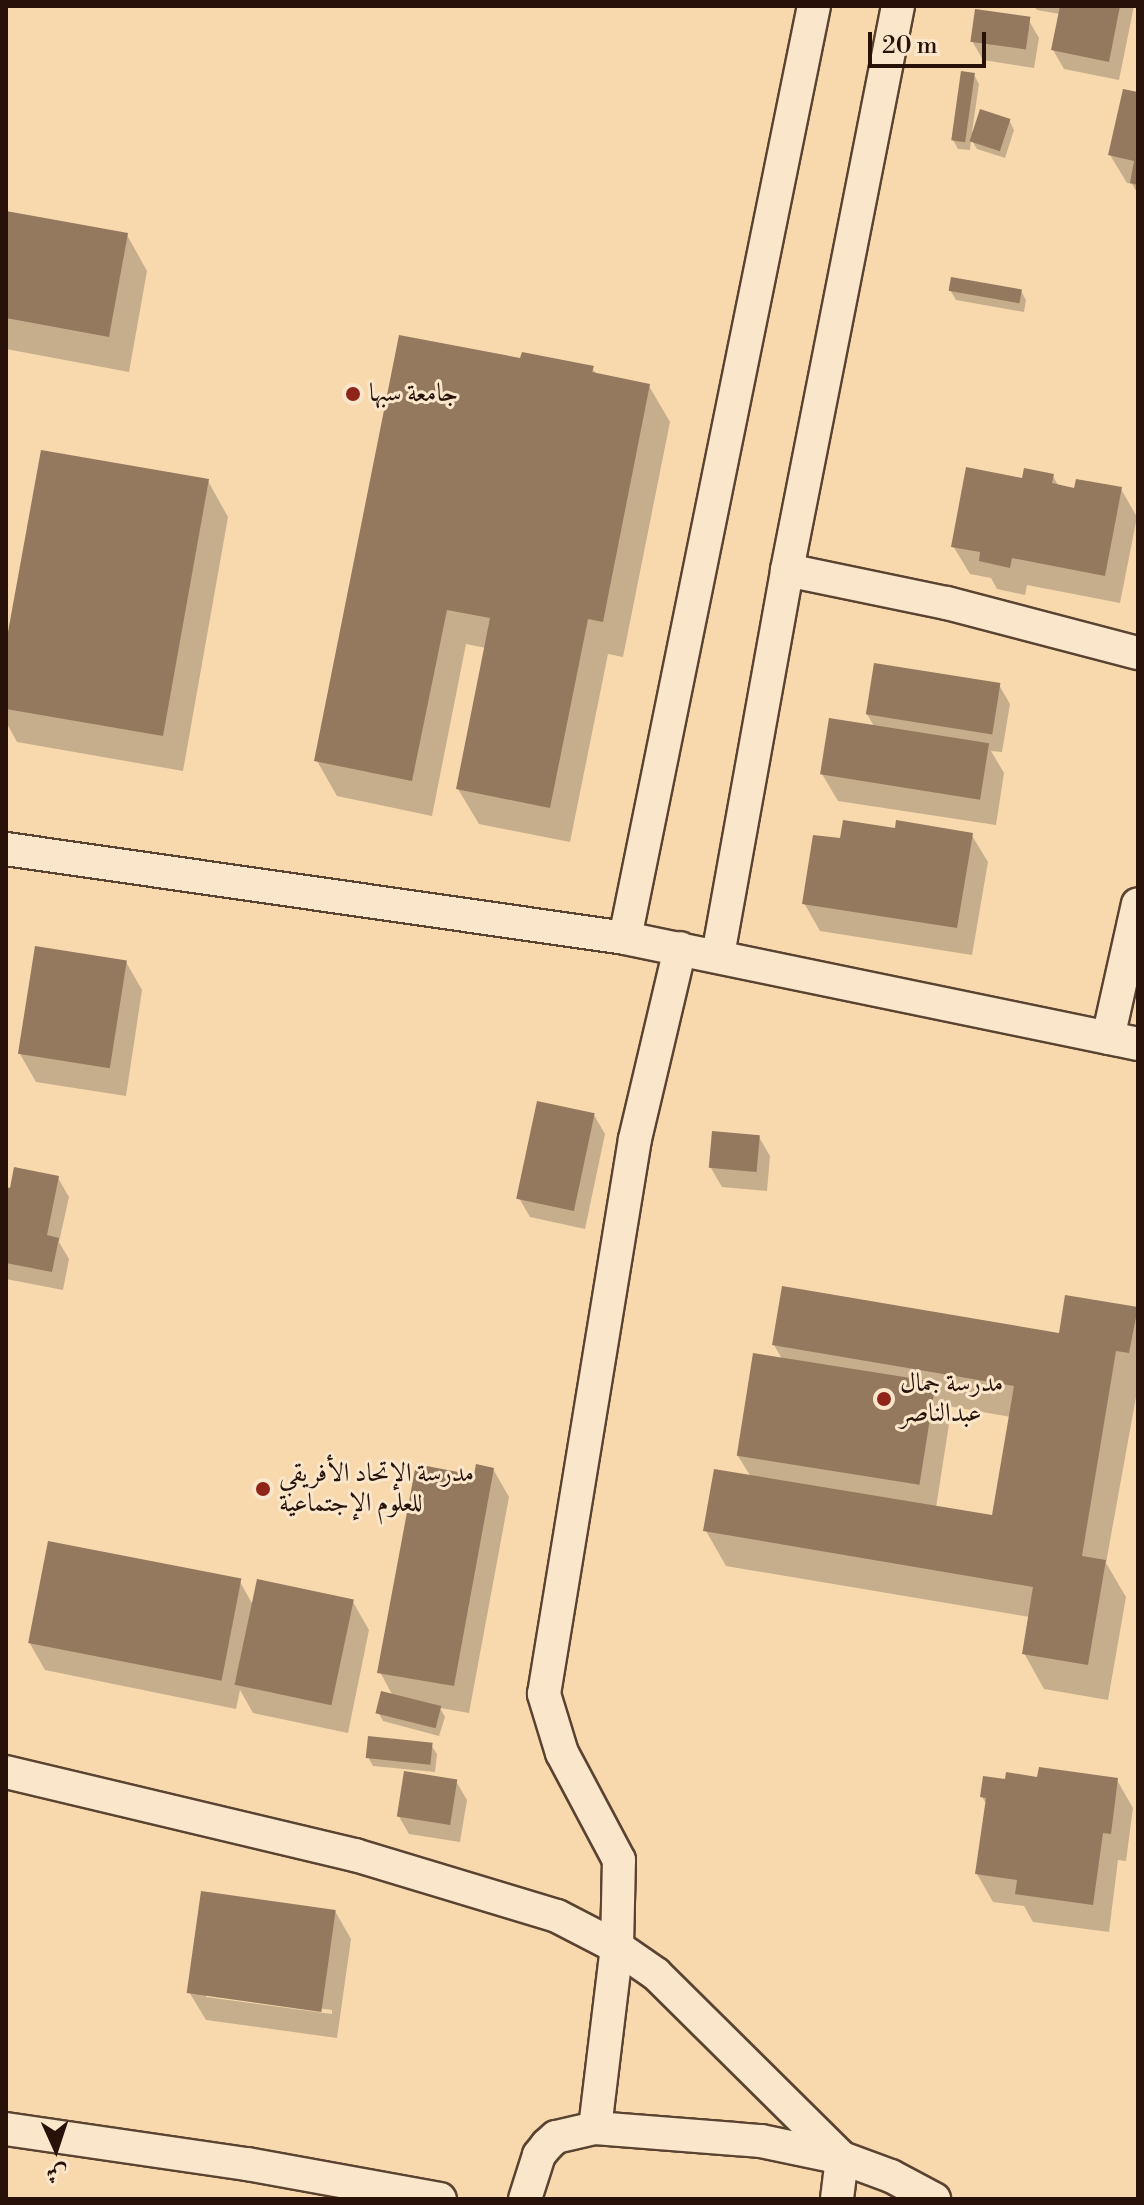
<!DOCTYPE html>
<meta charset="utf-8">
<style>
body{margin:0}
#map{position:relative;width:1144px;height:2205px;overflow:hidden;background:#f8d9ae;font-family:"Libre Bodoni",Amiri,serif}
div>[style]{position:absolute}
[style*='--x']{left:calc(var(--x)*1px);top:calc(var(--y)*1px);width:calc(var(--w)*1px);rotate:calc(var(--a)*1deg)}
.shadow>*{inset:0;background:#0003}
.building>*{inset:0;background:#94795f;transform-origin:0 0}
.roads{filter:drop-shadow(2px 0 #5b4332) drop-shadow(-2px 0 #5b4332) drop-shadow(0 2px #5b4332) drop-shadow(0 -2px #5b4332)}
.street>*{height:32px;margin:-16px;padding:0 16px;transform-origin:16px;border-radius:16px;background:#fae6ca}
.dots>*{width:22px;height:22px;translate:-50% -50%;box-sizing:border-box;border:4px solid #fae6ca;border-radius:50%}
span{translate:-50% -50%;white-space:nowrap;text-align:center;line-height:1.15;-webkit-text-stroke:6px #fae6ca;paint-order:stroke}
.poi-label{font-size:26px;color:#271109}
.left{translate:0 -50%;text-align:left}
.frame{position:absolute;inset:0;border:8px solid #271109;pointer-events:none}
.north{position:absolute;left:16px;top:2109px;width:80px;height:80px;-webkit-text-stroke:6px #fae6ca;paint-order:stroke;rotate:177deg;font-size:22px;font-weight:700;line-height:32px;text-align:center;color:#271109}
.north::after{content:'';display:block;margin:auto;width:28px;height:36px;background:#271109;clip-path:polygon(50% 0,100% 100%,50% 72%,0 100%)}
.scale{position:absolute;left:868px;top:32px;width:118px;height:36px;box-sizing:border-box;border:4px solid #271109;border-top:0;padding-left:10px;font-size:24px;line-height:28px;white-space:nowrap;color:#271109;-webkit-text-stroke:6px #fae6ca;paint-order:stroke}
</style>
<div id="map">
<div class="shadow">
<i style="clip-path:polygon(1034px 6px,1134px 6px,1119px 80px,1064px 69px,1053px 50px,1060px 14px,1037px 10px)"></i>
<i style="clip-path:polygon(1028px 19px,1039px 38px,1034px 68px,983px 60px,972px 41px)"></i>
<i style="clip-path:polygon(974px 75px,979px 84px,972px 132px,1009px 120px,1014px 130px,1005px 158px,977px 149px,971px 139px,970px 150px,958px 149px,953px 140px)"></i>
<i style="clip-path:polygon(1138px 94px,1138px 194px,1132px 184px,1127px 183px,1110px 155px)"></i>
<i style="clip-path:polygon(6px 213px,127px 235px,147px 271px,129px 372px,6px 349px)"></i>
<i style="clip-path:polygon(950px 290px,1021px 291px,1026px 300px,1024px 312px,956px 300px)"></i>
<i style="clip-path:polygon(522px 361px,592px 368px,597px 375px,649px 386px,670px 422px,623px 657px,608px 654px,570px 842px,479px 824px,458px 789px,486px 648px,466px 644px,432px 816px,337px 796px,317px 761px)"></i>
<i style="clip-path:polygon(1053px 476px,1059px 487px,1076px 490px,1121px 489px,1137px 517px,1120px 603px,1027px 585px,1025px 595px,997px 589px,991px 578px,970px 574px,953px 546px,1024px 480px)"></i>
<i style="clip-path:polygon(208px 481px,228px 517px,183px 771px,17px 742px,6px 722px,6px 654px)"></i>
<i style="clip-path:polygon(999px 685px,1010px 704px,1002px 752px,991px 751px,1004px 773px,996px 825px,838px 801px,822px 774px,875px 728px,867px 714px)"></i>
<i style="clip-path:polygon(896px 831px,971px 834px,988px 862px,972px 955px,820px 931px,804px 903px,842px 841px)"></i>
<i style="clip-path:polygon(126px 962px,142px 990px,126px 1096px,36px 1082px,20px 1054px)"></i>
<i style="clip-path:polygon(594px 1115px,605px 1134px,585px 1229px,530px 1217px,519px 1198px)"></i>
<i style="clip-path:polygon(759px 1137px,770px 1156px,767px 1191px,722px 1187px,711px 1168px)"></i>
<i style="clip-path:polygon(58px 1178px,69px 1197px,59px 1242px,69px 1259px,63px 1290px,6px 1279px,6px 1189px)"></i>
<i style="clip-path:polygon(evenodd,1136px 1309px,1138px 1386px,1106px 1563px,1126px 1597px,1108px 1700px,1044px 1689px,1024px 1653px,1030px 1617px,726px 1566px,706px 1531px,751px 1477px,738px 1456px,782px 1359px,774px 1345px,1060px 1335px,1136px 1309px,948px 1406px,1011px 1417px,994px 1518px,936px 1508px,951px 1411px,948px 1406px)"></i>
<i style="clip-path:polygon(493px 1469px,509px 1497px,469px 1713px,440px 1708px,445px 1717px,439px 1736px,383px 1721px,378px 1712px,393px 1696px,380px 1672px,475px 1477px)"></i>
<i style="clip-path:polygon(240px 1582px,253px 1605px,353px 1602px,369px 1630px,348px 1733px,253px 1713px,240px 1690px,236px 1709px,45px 1670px,29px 1642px)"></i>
<i style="clip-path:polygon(431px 1745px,437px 1754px,435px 1772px,373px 1766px,368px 1757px)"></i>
<i style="clip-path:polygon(1039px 1779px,1117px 1780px,1133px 1808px,1126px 1861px,1118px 1860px,1109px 1932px,1033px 1922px,1024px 1906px,993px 1902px,977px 1874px,987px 1805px,982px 1797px)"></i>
<i style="clip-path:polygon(456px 1781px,467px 1800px,460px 1842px,409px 1834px,398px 1815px)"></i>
<i style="clip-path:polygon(evenodd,335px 1911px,351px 1939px,337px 2038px,206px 2020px,189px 1992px,335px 1911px,206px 1993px,332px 2010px,332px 2014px,206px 1997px,206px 1993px)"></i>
</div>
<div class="building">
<i style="clip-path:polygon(1060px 6px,1120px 6px,1109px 62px,1051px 50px)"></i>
<i style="left:975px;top:9px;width:56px;height:33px;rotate:8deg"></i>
<i style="left:961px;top:71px;width:14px;height:70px;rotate:8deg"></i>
<i style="clip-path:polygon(1123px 89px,1138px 92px,1138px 185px,1130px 183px,1134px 161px,1108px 155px)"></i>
<i style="left:980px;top:109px;width:32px;height:34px;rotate:18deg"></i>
<i style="clip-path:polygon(6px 211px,128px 233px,109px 337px,6px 318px)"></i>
<i style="left:951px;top:277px;width:72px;height:14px;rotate:10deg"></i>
<i style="clip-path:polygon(399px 335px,520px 358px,522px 352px,594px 366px,592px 372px,650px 384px,603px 622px,588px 619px,550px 808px,456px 789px,490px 618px,447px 610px,412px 781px,314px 761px)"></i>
<i style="clip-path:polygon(41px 450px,209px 479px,163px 736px,6px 709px,6px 643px)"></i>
<i style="clip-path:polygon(966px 467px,1022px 478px,1024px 468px,1054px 474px,1052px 483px,1074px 488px,1076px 479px,1122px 487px,1105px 576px,1012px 558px,1010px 568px,979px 561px,980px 552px,951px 547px)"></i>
<i style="left:874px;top:663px;width:128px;height:52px;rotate:9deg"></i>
<i style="left:829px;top:718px;width:162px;height:57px;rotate:9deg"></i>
<i style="clip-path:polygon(843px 820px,895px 828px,896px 820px,973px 833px,957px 928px,802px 904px,813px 835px,840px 838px)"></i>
<i style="left:35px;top:946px;width:93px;height:109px;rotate:9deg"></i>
<i style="left:537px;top:1101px;width:59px;height:100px;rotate:12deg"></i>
<i style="left:712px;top:1131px;width:48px;height:37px;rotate:5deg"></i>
<i style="clip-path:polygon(14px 1167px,59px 1176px,47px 1235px,59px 1238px,52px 1272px,6px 1263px,6px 1187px,10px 1188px)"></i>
<i style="clip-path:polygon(782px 1286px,1059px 1333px,1065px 1295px,1138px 1307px,1129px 1353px,1116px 1351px,1082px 1556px,1106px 1560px,1088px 1665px,1022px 1654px,1033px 1587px,703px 1531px,714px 1469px,992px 1515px,1014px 1386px,772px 1345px)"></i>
<i style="left:753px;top:1353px;width:185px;height:104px;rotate:9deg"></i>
<i style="clip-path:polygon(416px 1464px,474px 1475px,476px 1464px,494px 1468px,454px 1686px,377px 1673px)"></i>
<i style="left:48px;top:1541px;width:197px;height:104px;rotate:11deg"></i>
<i style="left:257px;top:1579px;width:99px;height:108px;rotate:12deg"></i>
<i style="left:381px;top:1691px;width:62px;height:23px;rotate:14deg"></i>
<i style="left:368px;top:1736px;width:65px;height:22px;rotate:6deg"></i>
<i style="clip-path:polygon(1039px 1767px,1118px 1778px,1111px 1834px,1103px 1833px,1093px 1905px,1015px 1894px,1017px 1880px,975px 1874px,986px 1798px,980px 1797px,983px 1776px,1005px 1779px,1006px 1772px,1037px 1777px)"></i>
<i style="left:404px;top:1771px;width:54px;height:46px;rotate:9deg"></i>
<i style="left:201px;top:1891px;width:136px;height:103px;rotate:8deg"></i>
</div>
<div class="roads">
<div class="street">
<i style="--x:787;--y:570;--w:163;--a:11.7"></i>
<i style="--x:947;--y:603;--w:197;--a:14.7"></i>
<i style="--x:6;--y:849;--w:625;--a:8.18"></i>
<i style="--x:625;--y:938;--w:524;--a:11.67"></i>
<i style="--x:625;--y:938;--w:951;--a:-78.54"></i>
<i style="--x:718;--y:955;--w:391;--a:-79.8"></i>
<i style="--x:787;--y:570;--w:575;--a:-78.87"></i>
<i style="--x:1108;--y:1038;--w:137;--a:-77.4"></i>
<i style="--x:6;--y:1772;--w:359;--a:13.4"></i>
<i style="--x:355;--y:1855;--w:211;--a:16.8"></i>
<i style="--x:557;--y:1916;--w:68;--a:27.3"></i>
<i style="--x:617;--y:1947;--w:47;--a:34.7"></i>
<i style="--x:656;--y:1974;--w:262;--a:44.7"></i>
<i style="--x:842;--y:2158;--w:41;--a:97"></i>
<i style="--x:595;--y:2128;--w:182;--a:-83.1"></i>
<i style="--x:617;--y:1947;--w:87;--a:-88.7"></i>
<i style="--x:619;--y:1860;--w:121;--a:-118"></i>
<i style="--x:562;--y:1753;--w:62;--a:-107"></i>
<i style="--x:544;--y:1694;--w:562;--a:-80.69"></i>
<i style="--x:635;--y:1139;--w:196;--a:-76.7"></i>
<i style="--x:6;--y:2129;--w:244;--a:8.3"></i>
<i style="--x:247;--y:2164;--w:196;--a:10.3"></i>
<i style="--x:525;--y:2199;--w:46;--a:-72.3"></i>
<i style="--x:539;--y:2155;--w:13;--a:-51"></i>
<i style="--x:547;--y:2145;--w:12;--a:-42"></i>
<i style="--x:556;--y:2137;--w:40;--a:-13"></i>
<i style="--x:595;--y:2128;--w:167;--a:4.5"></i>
<i style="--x:761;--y:2141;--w:83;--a:11.9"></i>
<i style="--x:842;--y:2158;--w:52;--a:20.2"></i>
<i style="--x:891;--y:2176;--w:49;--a:28.1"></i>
</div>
</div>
<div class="dots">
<i style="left:353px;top:394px;background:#8f2418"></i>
<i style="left:884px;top:1399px;background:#8f2418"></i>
<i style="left:263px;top:1489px;background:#8f2418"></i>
</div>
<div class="poi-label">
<span class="left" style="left:369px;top:394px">جامعة سبها</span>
<span class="left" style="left:900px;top:1399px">مدرسة جمال<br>عبدالناصر</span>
<span class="left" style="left:279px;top:1489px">مدرسة الإتحاد الأفريقي<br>للعلوم الإجتماعية</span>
</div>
<div class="frame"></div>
<div class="north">ش</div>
<div class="scale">20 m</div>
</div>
